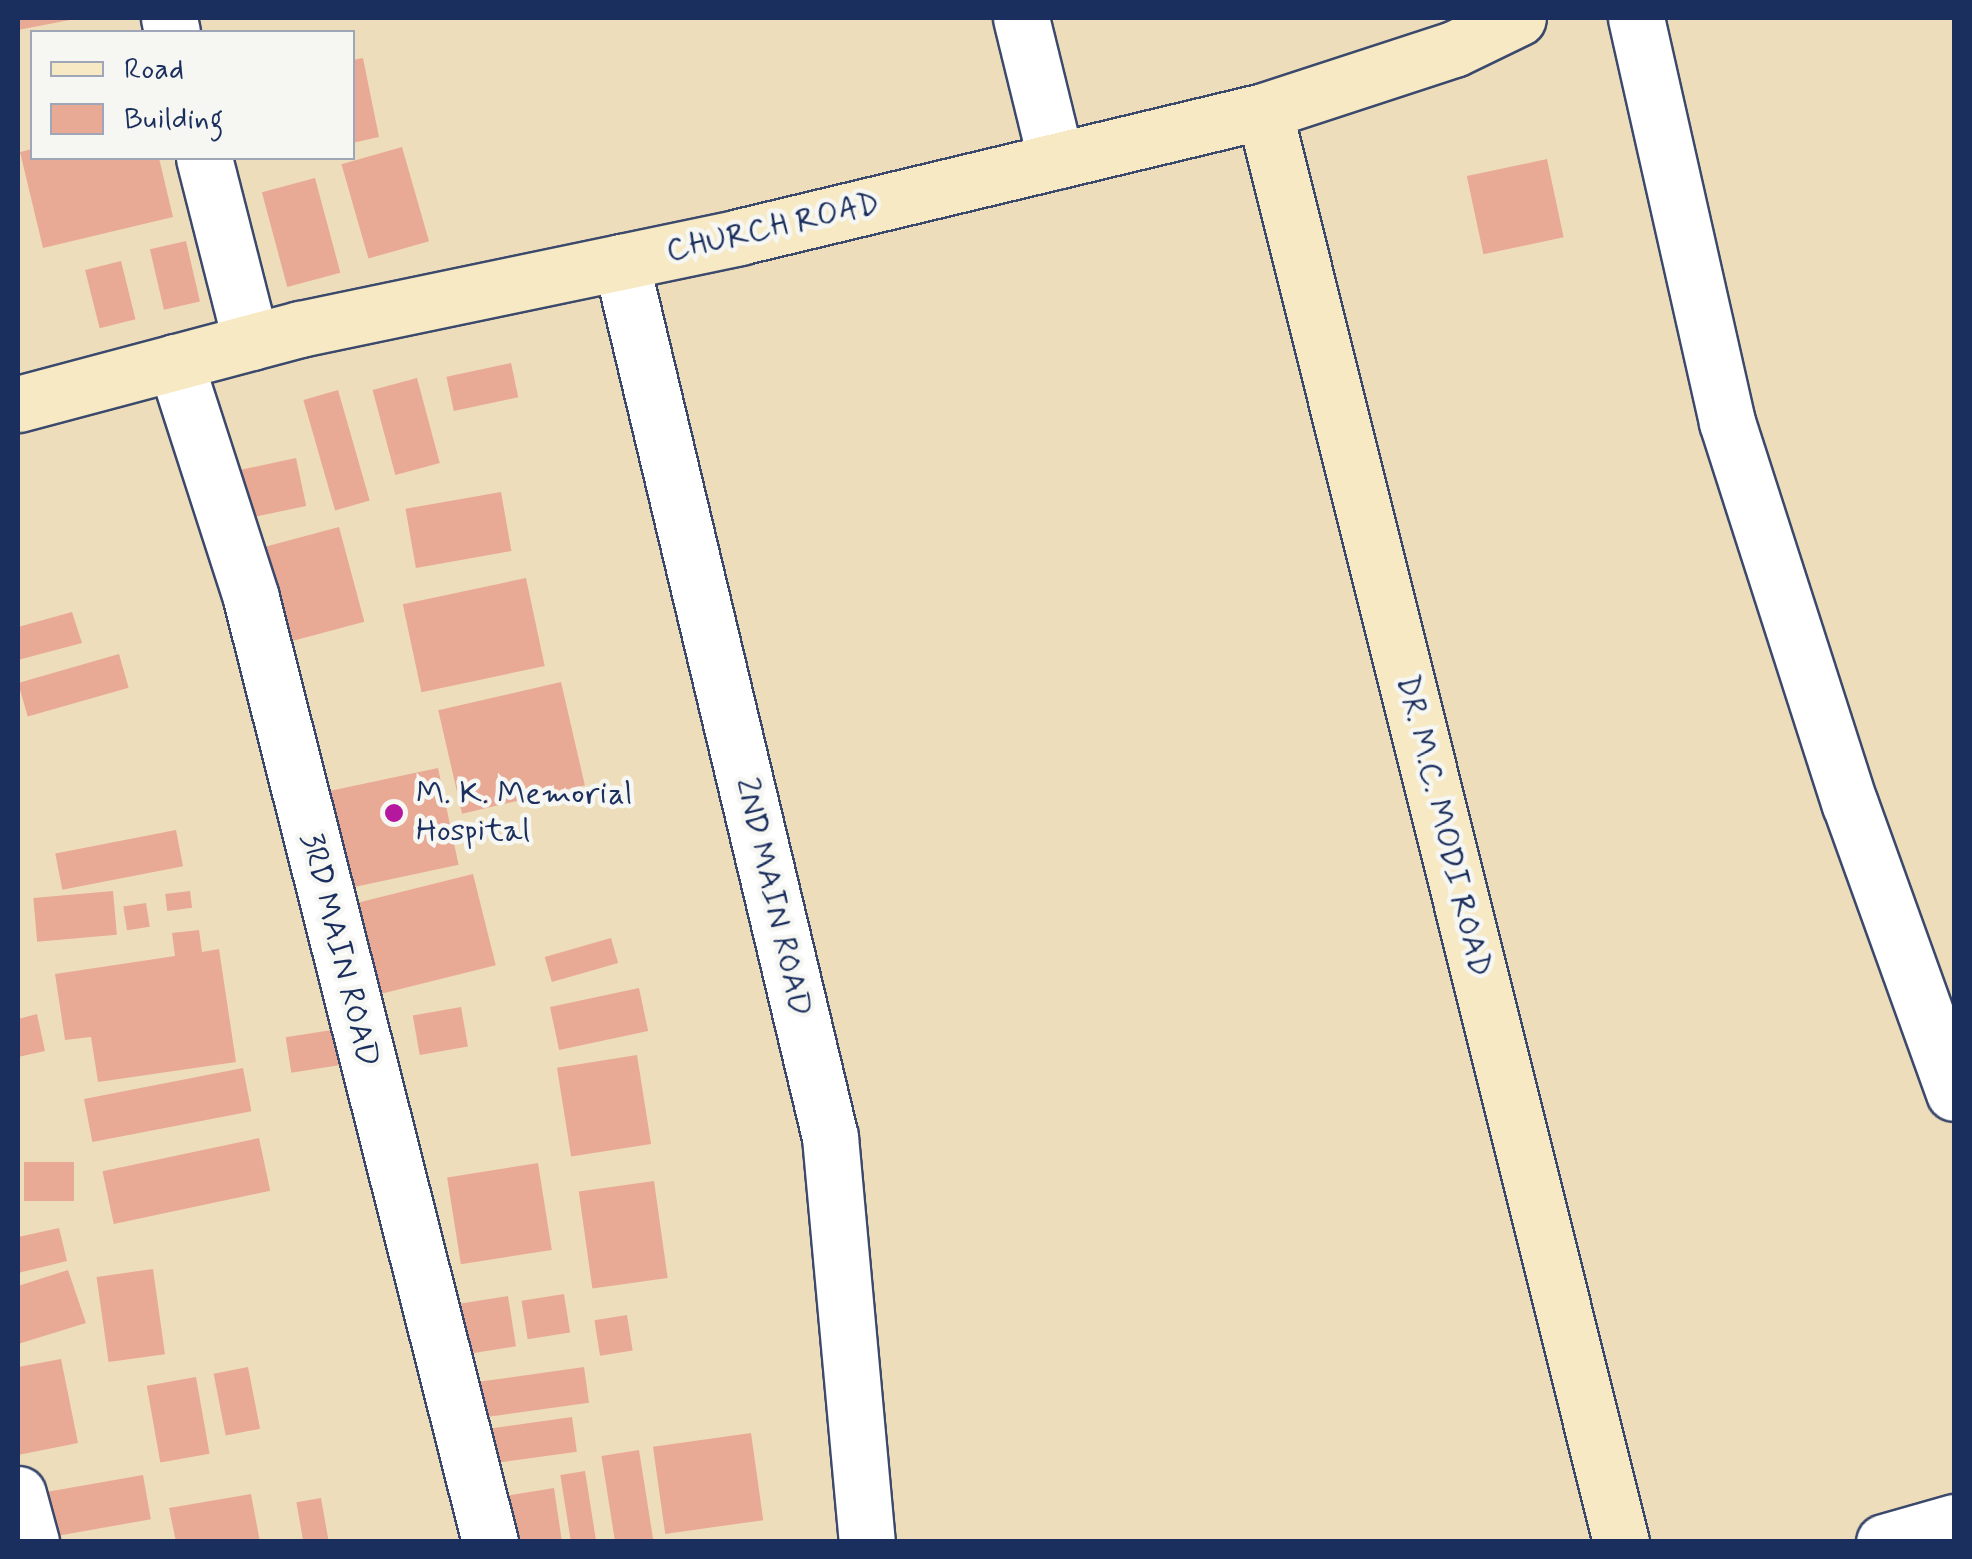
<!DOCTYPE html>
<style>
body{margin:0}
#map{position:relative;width:1972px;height:1559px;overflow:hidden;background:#edb;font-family:Mynerve,sans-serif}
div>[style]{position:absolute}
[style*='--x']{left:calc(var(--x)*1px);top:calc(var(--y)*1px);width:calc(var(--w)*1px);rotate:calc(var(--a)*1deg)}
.building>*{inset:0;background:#e9aa95;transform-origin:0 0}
.roads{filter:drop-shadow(2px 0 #3b496c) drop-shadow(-2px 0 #3b496c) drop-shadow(0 2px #3b496c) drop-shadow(0 -2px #3b496c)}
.street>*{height:55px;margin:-27.5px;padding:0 27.5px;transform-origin:27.5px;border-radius:27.5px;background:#fff}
.secondary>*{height:55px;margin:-27.5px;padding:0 27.5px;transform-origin:27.5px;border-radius:27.5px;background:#f6e9c3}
.dots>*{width:28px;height:28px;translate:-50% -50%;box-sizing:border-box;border:5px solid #f6f6f2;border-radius:50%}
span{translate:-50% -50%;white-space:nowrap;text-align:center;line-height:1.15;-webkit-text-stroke:9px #f6f6f2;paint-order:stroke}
.street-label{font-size:32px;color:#1b2f5e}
.poi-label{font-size:32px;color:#1b2f5e}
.left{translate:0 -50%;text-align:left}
.frame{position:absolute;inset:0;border:20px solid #1b2f5e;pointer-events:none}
.legend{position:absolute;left:30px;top:30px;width:325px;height:130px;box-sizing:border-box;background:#f6f6f2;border:2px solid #9ea6b7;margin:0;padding:12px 18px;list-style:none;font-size:30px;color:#1b2f5e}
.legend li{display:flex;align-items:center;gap:20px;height:50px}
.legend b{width:50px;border:2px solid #9ea6b7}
</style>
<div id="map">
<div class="building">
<i style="clip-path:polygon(18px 18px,74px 18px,75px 19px,18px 30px)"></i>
<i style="clip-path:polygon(363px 58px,379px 137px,352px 143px,352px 60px)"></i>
<i style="left:402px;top:147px;width:98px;height:63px;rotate:74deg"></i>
<i style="clip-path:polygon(32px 149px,32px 158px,159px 158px,173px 217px,43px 248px,20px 152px)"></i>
<i style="left:1547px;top:159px;width:80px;height:82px;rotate:78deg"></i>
<i style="left:315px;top:178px;width:98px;height:55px;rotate:75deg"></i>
<i style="left:186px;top:241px;width:62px;height:37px;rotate:77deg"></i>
<i style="left:121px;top:261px;width:60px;height:37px;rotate:76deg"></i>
<i style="left:511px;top:363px;width:35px;height:66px;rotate:78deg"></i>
<i style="left:417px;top:378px;width:88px;height:46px;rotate:75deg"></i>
<i style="left:338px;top:390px;width:115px;height:36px;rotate:74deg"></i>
<i style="left:296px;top:458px;width:49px;height:60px;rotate:78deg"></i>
<i style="left:501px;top:492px;width:60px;height:97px;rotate:80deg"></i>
<i style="left:339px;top:527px;width:98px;height:92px;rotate:75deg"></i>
<i style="left:526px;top:578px;width:90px;height:126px;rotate:78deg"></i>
<i style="clip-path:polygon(72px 612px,82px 643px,18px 660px,18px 627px)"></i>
<i style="left:119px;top:654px;width:35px;height:105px;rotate:74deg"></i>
<i style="left:561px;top:682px;width:106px;height:126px;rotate:77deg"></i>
<i style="left:438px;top:768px;width:99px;height:122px;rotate:78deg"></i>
<i style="left:176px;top:830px;width:37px;height:123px;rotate:79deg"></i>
<i style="left:473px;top:874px;width:94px;height:122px;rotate:76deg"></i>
<i style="left:113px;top:891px;width:44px;height:80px;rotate:85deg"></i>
<i style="left:190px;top:891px;width:17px;height:25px;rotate:83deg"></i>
<i style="left:146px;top:903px;width:24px;height:23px;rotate:81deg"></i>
<i style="clip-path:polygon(199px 930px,202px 952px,219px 949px,236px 1062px,98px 1082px,91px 1037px,65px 1040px,55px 974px,175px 956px,172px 933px)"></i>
<i style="left:611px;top:938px;width:26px;height:69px;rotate:74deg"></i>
<i style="left:639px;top:988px;width:44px;height:91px;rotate:78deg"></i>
<i style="left:461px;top:1007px;width:40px;height:49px;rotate:80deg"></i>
<i style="clip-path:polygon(37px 1014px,45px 1051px,18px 1057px,18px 1019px)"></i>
<i style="left:338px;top:1029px;width:36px;height:53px;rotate:81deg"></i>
<i style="left:637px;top:1055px;width:90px;height:81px;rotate:81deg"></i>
<i style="left:243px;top:1068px;width:44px;height:162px;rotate:79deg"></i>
<i style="left:259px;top:1138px;width:54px;height:160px;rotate:78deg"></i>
<i style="left:24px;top:1162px;width:50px;height:39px"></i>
<i style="left:538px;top:1163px;width:88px;height:92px;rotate:81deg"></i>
<i style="left:654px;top:1181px;width:98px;height:76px;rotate:82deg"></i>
<i style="clip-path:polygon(59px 1228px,67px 1261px,18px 1273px,18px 1237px)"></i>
<i style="left:153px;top:1269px;width:86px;height:57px;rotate:82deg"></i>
<i style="clip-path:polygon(68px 1270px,86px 1323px,18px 1344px,18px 1286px)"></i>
<i style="left:564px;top:1294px;width:39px;height:43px;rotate:81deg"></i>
<i style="left:508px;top:1296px;width:51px;height:65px;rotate:81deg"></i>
<i style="left:627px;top:1315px;width:36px;height:33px;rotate:81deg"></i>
<i style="clip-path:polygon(61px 1359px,78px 1443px,18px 1455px,18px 1367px)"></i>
<i style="left:248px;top:1367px;width:63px;height:35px;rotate:79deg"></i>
<i style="left:584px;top:1367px;width:36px;height:112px;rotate:82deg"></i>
<i style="left:196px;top:1377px;width:78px;height:50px;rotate:80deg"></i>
<i style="left:572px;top:1417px;width:35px;height:94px;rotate:82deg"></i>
<i style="left:751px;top:1433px;width:88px;height:99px;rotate:82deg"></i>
<i style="left:639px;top:1450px;width:93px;height:38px;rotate:81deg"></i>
<i style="left:585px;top:1471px;width:72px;height:25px;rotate:81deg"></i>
<i style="left:143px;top:1475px;width:45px;height:123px;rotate:80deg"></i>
<i style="clip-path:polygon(554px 1488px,562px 1542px,504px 1542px,498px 1497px)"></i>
<i style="clip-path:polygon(251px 1494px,260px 1542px,176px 1542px,169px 1508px)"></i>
<i style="left:321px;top:1498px;width:45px;height:25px;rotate:80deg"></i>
</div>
<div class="roads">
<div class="street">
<i style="--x:169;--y:18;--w:14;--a:78"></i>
<i style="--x:1021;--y:18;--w:147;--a:76.2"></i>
<i style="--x:1636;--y:18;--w:414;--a:77.3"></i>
<i style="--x:1727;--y:422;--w:401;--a:72.2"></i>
<i style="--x:1850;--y:804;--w:307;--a:70.2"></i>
<i style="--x:204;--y:158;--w:190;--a:75.7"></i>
<i style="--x:621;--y:262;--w:900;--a:76.57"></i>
<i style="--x:830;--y:1137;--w:407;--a:84.8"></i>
<i style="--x:175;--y:362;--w:248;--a:72.1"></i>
<i style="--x:251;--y:598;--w:974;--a:75.79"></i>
<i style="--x:18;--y:1494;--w:50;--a:74.8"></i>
<i style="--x:1884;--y:1542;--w:73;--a:-15.9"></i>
</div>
<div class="secondary">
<i style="--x:1264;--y:111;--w:1475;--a:75.99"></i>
<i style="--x:18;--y:404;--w:292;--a:-14.9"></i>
<i style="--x:300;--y:329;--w:449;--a:-11.8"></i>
<i style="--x:739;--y:237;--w:540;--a:-13.5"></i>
<i style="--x:1264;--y:111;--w:200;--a:-18.1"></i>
<i style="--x:1454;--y:49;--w:71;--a:-25.8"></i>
</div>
</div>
<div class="dots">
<i style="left:394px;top:813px;background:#b5179e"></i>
</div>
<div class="street-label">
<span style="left:773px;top:228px;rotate:-13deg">CHURCH ROAD</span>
<span style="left:1443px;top:826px;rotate:76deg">DR. M.C. MODI ROAD</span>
<span style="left:773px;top:897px;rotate:77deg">2ND MAIN ROAD</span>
<span style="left:339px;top:950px;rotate:76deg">3RD MAIN ROAD</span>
</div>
<div class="poi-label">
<span class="left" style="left:416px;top:813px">M. K. Memorial<br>Hospital</span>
</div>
<div class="frame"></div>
<ul class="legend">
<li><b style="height:12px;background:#f6e9c3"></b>Road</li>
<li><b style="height:28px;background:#e9aa95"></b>Building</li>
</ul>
</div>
